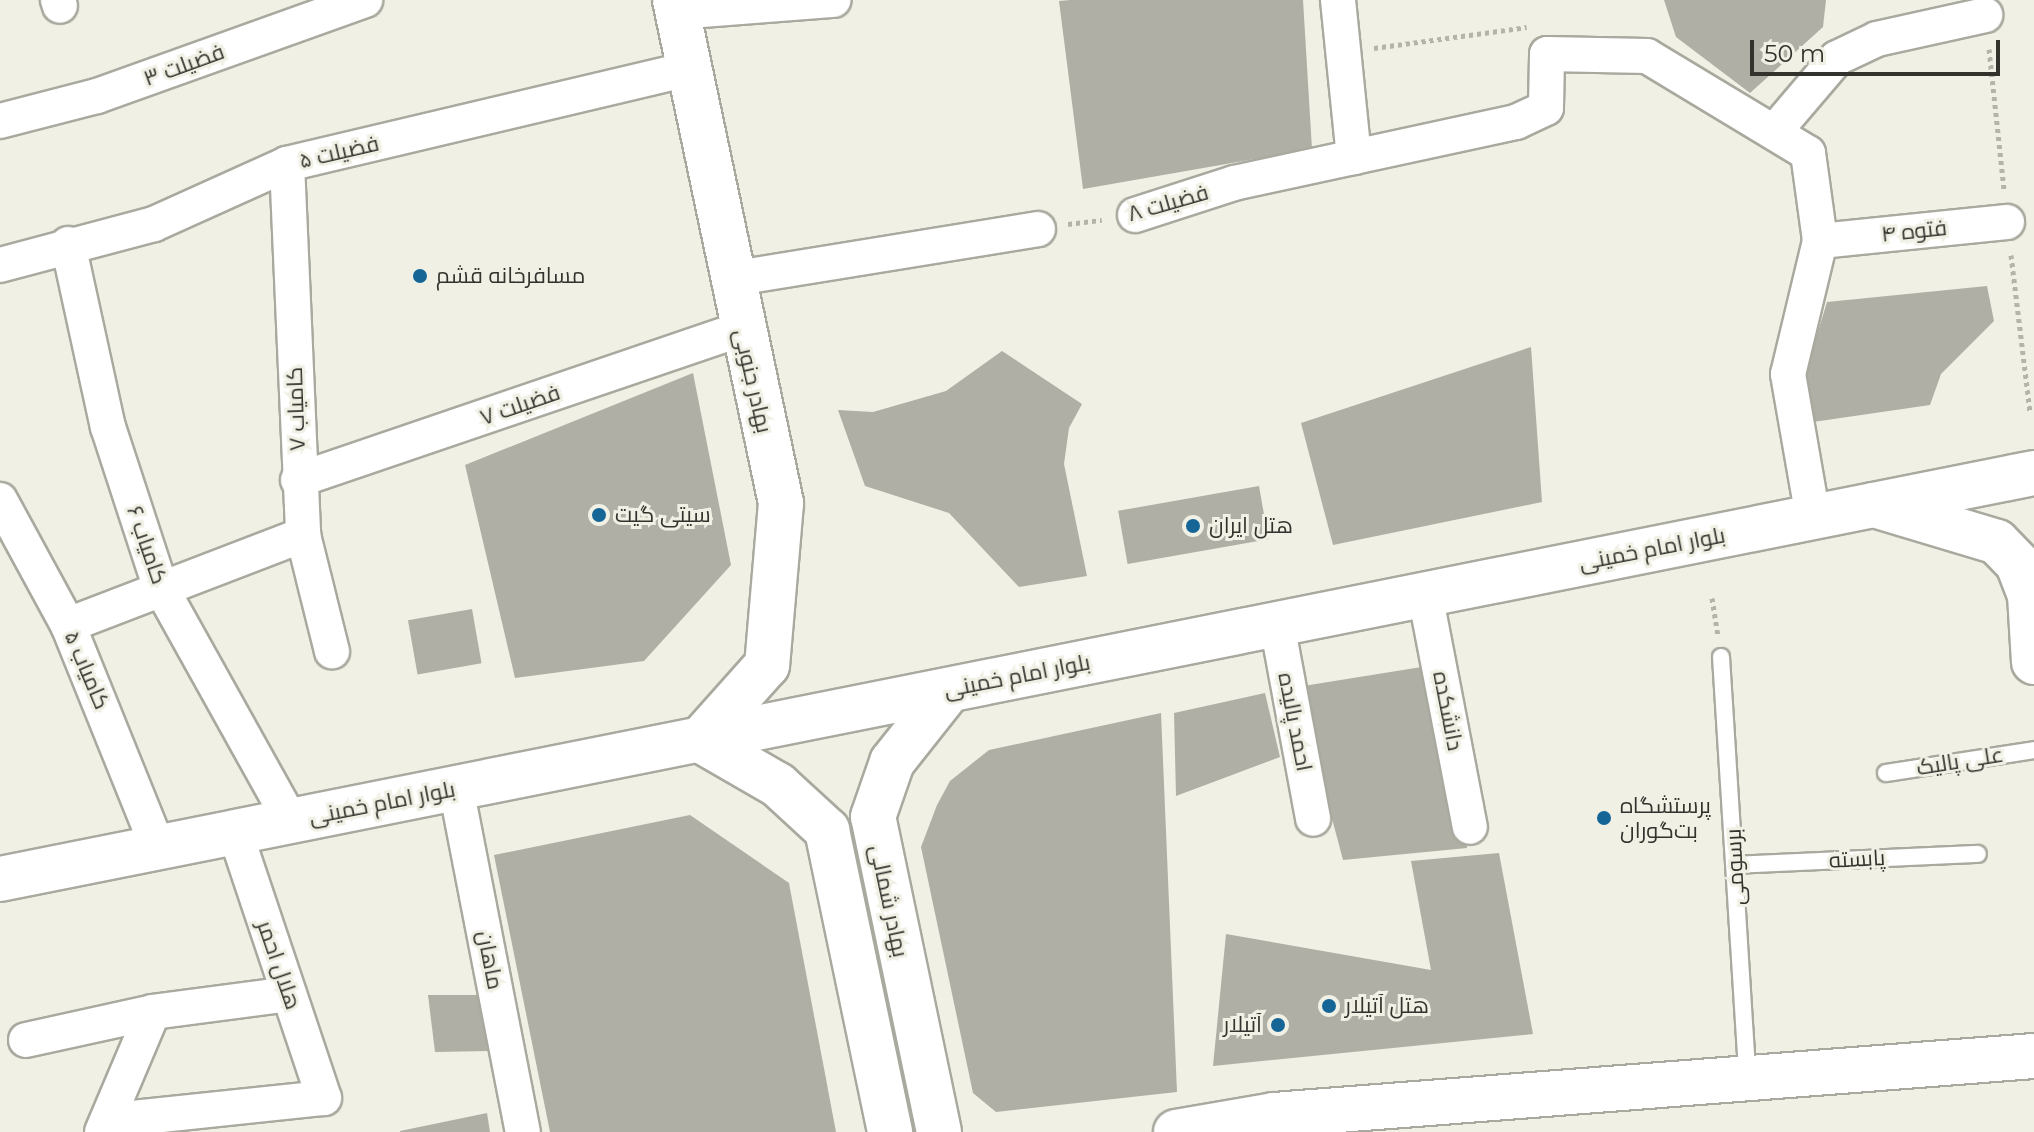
<!DOCTYPE html>
<meta charset="utf-8">
<style>
body{margin:0}
#map{position:relative;width:2034px;height:1132px;overflow:hidden;background:#f0f0e5;font-family:Montserrat,Cairo,sans-serif}
div>[style]{position:absolute}
[style*='--x']{left:calc(var(--x)*1px);top:calc(var(--y)*1px);width:calc(var(--w)*1px);rotate:calc(var(--a)*1deg)}
.building>*{inset:0;background:#afafa5;transform-origin:0 0}
.path>*{height:5px;margin-top:-2.5px;transform-origin:0;background:repeating-linear-gradient(90deg,#b4b4ab 0 4px,transparent 0 8px)}
.roads{filter:drop-shadow(2px 0 #a9a99f) drop-shadow(-2px 0 #a9a99f) drop-shadow(0 2px #a9a99f) drop-shadow(0 -2px #a9a99f)}
.lane>*{height:16px;margin:-8px;padding:0 8px;transform-origin:8px;border-radius:8px;background:#fff}
.street>*{height:34px;margin:-17px;padding:0 17px;transform-origin:17px;border-radius:17px;background:#fff}
.secondary>*{height:44px;margin:-22px;padding:0 22px;transform-origin:22px;border-radius:22px;background:#fff}
.primary>*{height:44px;margin:-22px;padding:0 22px;transform-origin:22px;border-radius:22px;background:#fff}
.dots>*{width:22px;height:22px;translate:-50% -50%;box-sizing:border-box;border:4px solid #f0f0e5;border-radius:50%}
span{translate:-50% -50%;white-space:nowrap;text-align:center;line-height:1.15;-webkit-text-stroke:6px #f0f0e5;paint-order:stroke}
.street-label{font-size:22px;color:#33332e}
.poi-label{font-size:22px;color:#33332e}
.left{translate:0 -50%;text-align:left}
.right{translate:-100% -50%;text-align:right}
.scale{position:absolute;left:1750px;top:40px;width:250px;height:36px;box-sizing:border-box;border:4px solid #33332e;border-top:0;padding-left:10px;font-size:24px;line-height:28px;white-space:nowrap;color:#33332e;-webkit-text-stroke:6px #f0f0e5;paint-order:stroke}
</style>
<div id="map">
<div class="building">
<i style="clip-path:polygon(1070px 0,1303px 0,1312px 149px,1083px 189px,1059px 1px)"></i>
<i style="clip-path:polygon(1664px 0,1826px 0,1823px 27px,1750px 93px,1676px 37px)"></i>
<i style="clip-path:polygon(1987px 286px,1994px 321px,1941px 374px,1930px 405px,1813px 422px,1805px 374px,1827px 302px)"></i>
<i style="clip-path:polygon(1531px 347px,1542px 502px,1333px 545px,1301px 423px)"></i>
<i style="clip-path:polygon(1002px 351px,1082px 404px,1069px 428px,1064px 464px,1087px 576px,1019px 587px,949px 513px,865px 486px,838px 410px,873px 412px,946px 391px)"></i>
<i style="clip-path:polygon(693px 373px,731px 565px,644px 661px,515px 678px,465px 465px)"></i>
<i style="left:1259px;top:486px;width:54px;height:143px;rotate:80deg"></i>
<i style="left:472px;top:609px;width:55px;height:65px;rotate:80deg"></i>
<i style="clip-path:polygon(1434px 665px,1467px 848px,1343px 860px,1297px 687px)"></i>
<i style="clip-path:polygon(1265px 693px,1280px 757px,1176px 796px,1174px 713px)"></i>
<i style="clip-path:polygon(1161px 713px,1177px 1092px,996px 1112px,973px 1093px,921px 847px,937px 805px,950px 781px,989px 750px)"></i>
<i style="clip-path:polygon(690px 815px,789px 883px,836px 1132px,550px 1132px,494px 855px)"></i>
<i style="clip-path:polygon(1499px 853px,1533px 1034px,1213px 1066px,1226px 934px,1431px 970px,1411px 861px)"></i>
<i style="clip-path:polygon(428px 995px,484px 995px,489px 1051px,435px 1052px)"></i>
<i style="clip-path:polygon(487px 1113px,490px 1132px,400px 1132px,400px 1131px)"></i>
</div>
<div class="path">
<i style="--x:1374;--y:48;--w:154;--a:-7.8"></i>
<i style="--x:1989;--y:49;--w:142;--a:83.9"></i>
<i style="--x:1068;--y:224;--w:34;--a:-7"></i>
<i style="--x:2011;--y:255;--w:159;--a:83.1"></i>
<i style="--x:1712;--y:598;--w:38;--a:81"></i>
</div>
<div class="roads">
<div class="lane">
<i style="--x:1721;--y:657;--w:420;--a:86.4"></i>
<i style="--x:1886;--y:773;--w:150;--a:-8.8"></i>
<i style="--x:1735;--y:865;--w:243;--a:-2.6"></i>
</div>
<div class="street">
<i style="--x:58;--y:0;--w:6;--a:72"></i>
<i style="--x:1338;--y:0;--w:158;--a:84.2"></i>
<i style="--x:677;--y:12;--w:157;--a:-4.4"></i>
<i style="--x:0;--y:121;--w:100;--a:-14.5"></i>
<i style="--x:97;--y:96;--w:285;--a:-19.7"></i>
<i style="--x:1774;--y:132;--w:97;--a:-49.6"></i>
<i style="--x:1837;--y:58;--w:44;--a:-25.4"></i>
<i style="--x:1877;--y:39;--w:111;--a:-12.5"></i>
<i style="--x:287;--y:164;--w:371;--a:87.5"></i>
<i style="--x:303;--y:535;--w:120;--a:76"></i>
<i style="--x:1135;--y:215;--w:104;--a:-17.9"></i>
<i style="--x:1234;--y:183;--w:289;--a:-12.2"></i>
<i style="--x:1516;--y:122;--w:33;--a:-25"></i>
<i style="--x:1546;--y:108;--w:54;--a:-88.9"></i>
<i style="--x:1547;--y:54;--w:100;--a:1.1"></i>
<i style="--x:1647;--y:56;--w:188;--a:31.1"></i>
<i style="--x:1808;--y:153;--w:89;--a:82.2"></i>
<i style="--x:1820;--y:241;--w:137;--a:103.5"></i>
<i style="--x:1788;--y:374;--w:145;--a:80.1"></i>
<i style="--x:1820;--y:241;--w:188;--a:-5.8"></i>
<i style="--x:68;--y:244;--w:187;--a:77.7"></i>
<i style="--x:108;--y:427;--w:167;--a:71.9"></i>
<i style="--x:160;--y:586;--w:269;--a:60.9"></i>
<i style="--x:0;--y:265;--w:159;--a:-14.9"></i>
<i style="--x:154;--y:224;--w:146;--a:-24.3"></i>
<i style="--x:287;--y:164;--w:412;--a:-13.3"></i>
<i style="--x:730;--y:279;--w:312;--a:-9.2"></i>
<i style="--x:298;--y:480;--w:468;--a:-18.8"></i>
<i style="--x:0;--y:500;--w:142;--a:61.5"></i>
<i style="--x:68;--y:625;--w:240;--a:68"></i>
<i style="--x:1425;--y:594;--w:237;--a:79.1"></i>
<i style="--x:1277;--y:624;--w:198;--a:79.5"></i>
<i style="--x:68;--y:625;--w:252;--a:-21"></i>
<i style="--x:456;--y:788;--w:350;--a:79"></i>
<i style="--x:26;--y:1040;--w:130;--a:-12.4"></i>
<i style="--x:102;--y:1132;--w:130;--a:-67"></i>
<i style="--x:153;--y:1012;--w:137;--a:-7.5"></i>
<i style="--x:115;--y:1132;--w:12;--a:-95"></i>
<i style="--x:114;--y:1120;--w:211;--a:-6"></i>
<i style="--x:324;--y:1098;--w:280;--a:-108.5"></i>
</div>
<div class="secondary">
<i style="--x:675;--y:0;--w:514;--a:78.1"></i>
<i style="--x:781;--y:503;--w:163;--a:94.9"></i>
<i style="--x:767;--y:665;--w:101;--a:131.8"></i>
<i style="--x:700;--y:740;--w:90;--a:30"></i>
<i style="--x:778;--y:785;--w:67;--a:42.6"></i>
<i style="--x:827;--y:830;--w:309;--a:78.2"></i>
<i style="--x:1874;--y:505;--w:128;--a:16.7"></i>
<i style="--x:1997;--y:542;--w:30;--a:46"></i>
<i style="--x:2018;--y:564;--w:33;--a:69"></i>
<i style="--x:2030;--y:595;--w:67;--a:86.6"></i>
<i style="--x:939;--y:1132;--w:322;--a:-101.8"></i>
<i style="--x:873;--y:817;--w:58;--a:-70.9"></i>
<i style="--x:892;--y:762;--w:92;--a:-51.6"></i>
<i style="--x:1176;--y:1132;--w:99;--a:-9.8"></i>
<i style="--x:1274;--y:1115;--w:762;--a:-4.44"></i>
</div>
<div class="primary">
<i style="--x:0;--y:879;--w:2074;--a:-11.29"></i>
</div>
</div>
<div class="dots">
<i style="left:420px;top:276px;background:#156597"></i>
<i style="left:599px;top:515px;background:#156597"></i>
<i style="left:1193px;top:526px;background:#156597"></i>
<i style="left:1604px;top:818px;background:#156597"></i>
<i style="left:1329px;top:1006px;background:#156597"></i>
<i style="left:1278px;top:1025px;background:#156597"></i>
</div>
<div class="street-label">
<span style="left:184px;top:65px;rotate:-20deg">فضیلت ۳</span>
<span style="left:339px;top:152px;rotate:-13deg">فضیلت ۵</span>
<span style="left:1168px;top:203px;rotate:-16deg">فضیلت ۸</span>
<span style="left:1914px;top:231px;rotate:-6deg">فتوه ۴</span>
<span style="left:753px;top:381px;rotate:77deg">بهادر جنوبی</span>
<span style="left:520px;top:405px;rotate:-19deg">فضیلت ۷</span>
<span style="left:296px;top:409px;rotate:-92deg">کامیاب ۷</span>
<span style="left:147px;top:545px;rotate:71deg">کامیاب ۶</span>
<span style="left:1652px;top:549px;rotate:-11deg">بلوار امام خمینی</span>
<span style="left:87px;top:670px;rotate:67deg">کامیاب ۵</span>
<span style="left:1017px;top:676px;rotate:-11deg">بلوار امام خمینی</span>
<span style="left:1448px;top:711px;rotate:79deg">دانشکده</span>
<span style="left:1295px;top:722px;rotate:79deg">احمد پالیده</span>
<span style="left:1960px;top:761px;rotate:-9deg">علی پالیک</span>
<span style="left:382px;top:803px;rotate:-11deg">بلوار امام خمینی</span>
<span style="left:1857px;top:859px;rotate:-3deg">پابسته</span>
<span style="left:1735px;top:867px;rotate:-93deg">برسومی</span>
<span style="left:889px;top:901px;rotate:78deg">بهادر شمالی</span>
<span style="left:490px;top:960px;rotate:79deg">ماهان</span>
<span style="left:279px;top:965px;rotate:71deg">هلال احمر</span>
</div>
<div class="poi-label">
<span class="left" style="left:436px;top:276px">مسافرخانه قشم</span>
<span class="left" style="left:615px;top:515px">سیتی گیت</span>
<span class="left" style="left:1209px;top:526px">هتل ایران</span>
<span class="left" style="left:1620px;top:818px">پرستشگاه<br>بت‌گوران</span>
<span class="left" style="left:1345px;top:1006px">هتل آتیلار</span>
<span class="right" style="left:1262px;top:1025px">آتیلار</span>
</div>
<div class="scale">50 m</div>
</div>
